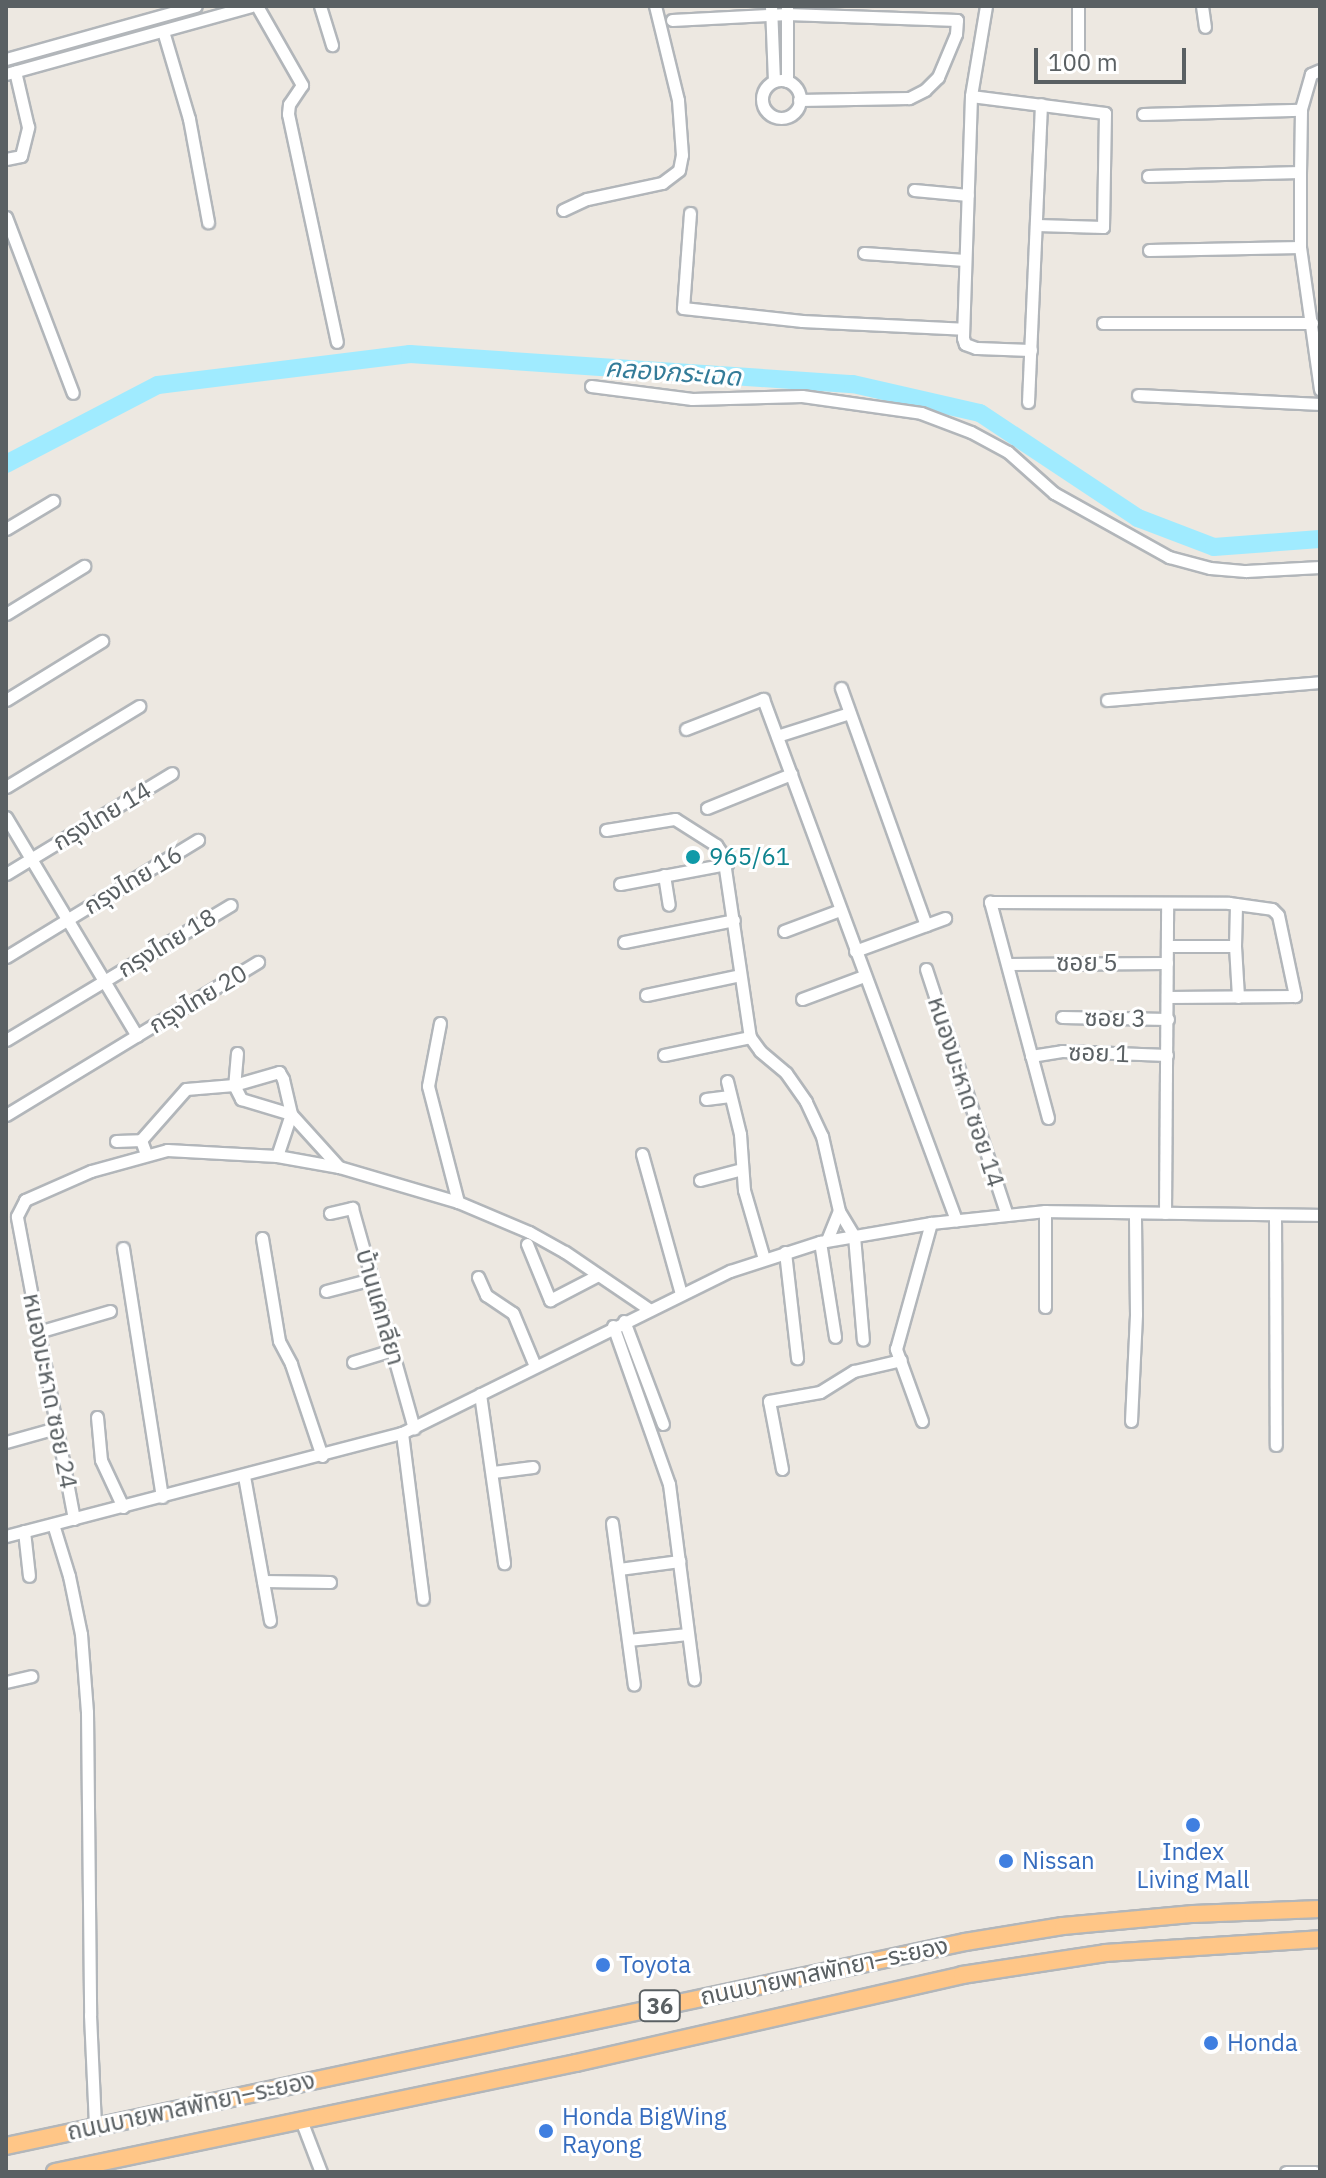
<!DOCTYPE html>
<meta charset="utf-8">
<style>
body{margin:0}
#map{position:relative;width:1326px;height:2178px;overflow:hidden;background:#ede8e1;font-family:"IBM Plex Sans","Noto Sans Thai",sans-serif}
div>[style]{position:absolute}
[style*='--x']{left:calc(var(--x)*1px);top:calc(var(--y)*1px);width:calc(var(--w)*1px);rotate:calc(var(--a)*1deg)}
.river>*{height:18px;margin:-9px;padding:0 9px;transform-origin:9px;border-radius:9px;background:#a0ebff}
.roads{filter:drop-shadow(2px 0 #b2b6ba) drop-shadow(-2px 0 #b2b6ba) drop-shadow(0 2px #b2b6ba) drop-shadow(0 -2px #b2b6ba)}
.minor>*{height:11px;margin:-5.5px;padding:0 5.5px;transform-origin:5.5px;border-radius:5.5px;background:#fff}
.minor>.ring{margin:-5.5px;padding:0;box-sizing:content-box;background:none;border:11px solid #fff;border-radius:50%}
.highway>*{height:16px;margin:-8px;padding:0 8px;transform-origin:8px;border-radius:8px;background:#ffc687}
.dots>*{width:22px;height:22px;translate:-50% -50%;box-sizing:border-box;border:4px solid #fff;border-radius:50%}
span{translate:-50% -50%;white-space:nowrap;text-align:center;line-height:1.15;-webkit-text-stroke:6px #fff;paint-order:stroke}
.shield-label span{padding:2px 6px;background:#fff;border:2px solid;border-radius:6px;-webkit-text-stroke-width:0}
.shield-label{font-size:22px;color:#5a6063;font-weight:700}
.street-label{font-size:24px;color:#5a6063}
.culture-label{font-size:24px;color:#0d838f}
.left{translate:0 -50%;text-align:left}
.shop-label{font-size:24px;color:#366cbe}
.water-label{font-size:26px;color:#347c99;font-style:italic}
.frame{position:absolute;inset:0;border:8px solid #5a6063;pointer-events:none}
.scale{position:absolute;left:1034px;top:48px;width:152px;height:36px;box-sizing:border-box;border:4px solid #5a6063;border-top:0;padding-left:10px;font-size:24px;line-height:28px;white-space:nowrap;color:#5a6063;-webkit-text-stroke:6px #fff;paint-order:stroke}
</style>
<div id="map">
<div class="river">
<i style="--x:6;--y:464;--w:171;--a:-27.5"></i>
<i style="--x:158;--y:385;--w:254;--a:-7"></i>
<i style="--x:410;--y:354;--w:444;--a:3.9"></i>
<i style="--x:853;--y:384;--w:130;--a:12.9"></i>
<i style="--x:980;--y:413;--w:190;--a:33.6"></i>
<i style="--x:1138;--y:518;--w:81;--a:20.9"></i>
<i style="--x:1214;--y:547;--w:106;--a:-4.3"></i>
</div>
<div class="roads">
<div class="minor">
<i style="--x:257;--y:6;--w:91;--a:60.3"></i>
<i style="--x:302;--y:85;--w:23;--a:124"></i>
<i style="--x:289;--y:104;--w:10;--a:96"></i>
<i style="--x:288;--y:114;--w:233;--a:77.9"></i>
<i style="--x:320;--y:6;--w:41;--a:72.9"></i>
<i style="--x:771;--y:6;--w:75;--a:87.7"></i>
<i style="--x:787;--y:6;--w:75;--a:90"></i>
<i style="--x:986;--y:6;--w:91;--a:99.5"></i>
<i style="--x:971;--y:96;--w:242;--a:91.9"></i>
<i style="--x:963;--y:338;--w:6;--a:72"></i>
<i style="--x:965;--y:344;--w:12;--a:20"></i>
<i style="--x:976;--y:348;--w:55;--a:2.1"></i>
<i style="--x:1078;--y:6;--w:44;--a:90"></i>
<i style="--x:1202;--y:6;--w:21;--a:82"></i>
<i style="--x:672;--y:20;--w:115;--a:-3"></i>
<i style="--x:787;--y:14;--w:170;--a:2"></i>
<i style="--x:957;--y:20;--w:14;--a:94"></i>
<i style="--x:956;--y:34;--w:47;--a:112.7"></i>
<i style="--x:938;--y:77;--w:18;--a:135"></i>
<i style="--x:925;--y:90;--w:18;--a:153"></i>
<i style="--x:909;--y:98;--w:110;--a:179"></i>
<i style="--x:163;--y:31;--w:92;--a:73.5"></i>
<i style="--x:189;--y:119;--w:105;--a:79.5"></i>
<i style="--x:6;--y:59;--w:197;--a:-15.6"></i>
<i style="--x:1320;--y:70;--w:10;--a:156"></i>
<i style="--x:1311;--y:74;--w:37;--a:106"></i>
<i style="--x:1301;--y:110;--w:62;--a:90.9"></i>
<i style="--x:1300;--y:172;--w:75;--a:90"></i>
<i style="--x:1300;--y:247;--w:144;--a:82"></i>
<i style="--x:6;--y:74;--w:254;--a:-15.5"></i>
<i class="ring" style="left:762px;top:80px;width:27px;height:27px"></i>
<i style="--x:971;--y:96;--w:135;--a:7.2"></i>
<i style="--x:1105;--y:113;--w:114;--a:91"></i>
<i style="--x:1103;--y:227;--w:66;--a:-178.3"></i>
<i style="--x:1143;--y:114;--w:158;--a:-1.5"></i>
<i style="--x:6;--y:159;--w:15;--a:-11"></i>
<i style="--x:21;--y:156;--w:30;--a:-76"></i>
<i style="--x:28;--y:127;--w:57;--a:-103.1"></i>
<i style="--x:1148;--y:176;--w:152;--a:-1.5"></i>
<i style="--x:914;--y:190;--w:54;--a:5.3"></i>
<i style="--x:563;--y:210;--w:26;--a:-25"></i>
<i style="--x:587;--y:199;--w:77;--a:-12"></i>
<i style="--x:662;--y:183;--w:21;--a:-37"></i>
<i style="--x:679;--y:170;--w:15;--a:-79"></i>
<i style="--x:682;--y:155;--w:55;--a:-94.2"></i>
<i style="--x:678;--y:100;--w:97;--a:-103.7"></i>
<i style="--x:690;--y:213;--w:95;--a:94.2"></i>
<i style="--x:683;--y:308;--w:120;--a:6.2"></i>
<i style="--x:802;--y:321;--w:161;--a:2.8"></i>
<i style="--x:6;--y:217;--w:188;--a:69.2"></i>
<i style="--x:1149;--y:250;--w:151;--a:-1.1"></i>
<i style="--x:864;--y:253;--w:101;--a:4"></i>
<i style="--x:1103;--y:323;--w:209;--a:0"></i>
<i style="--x:591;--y:386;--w:102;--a:7.3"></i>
<i style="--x:692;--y:399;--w:110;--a:-1.6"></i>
<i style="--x:802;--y:396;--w:120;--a:8.1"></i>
<i style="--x:921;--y:413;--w:53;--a:20.8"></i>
<i style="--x:971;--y:432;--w:42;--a:28.4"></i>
<i style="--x:1008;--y:452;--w:62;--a:41.7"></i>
<i style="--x:1054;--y:493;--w:132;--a:29.1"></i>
<i style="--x:1169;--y:557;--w:42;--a:15"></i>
<i style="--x:1210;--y:568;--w:36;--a:5"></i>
<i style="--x:1246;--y:571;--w:74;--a:-3.1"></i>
<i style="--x:1138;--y:395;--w:182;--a:2.8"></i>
<i style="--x:1028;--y:402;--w:298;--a:-87.5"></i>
<i style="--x:6;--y:529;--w:55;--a:-30.8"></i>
<i style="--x:6;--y:614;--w:92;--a:-31.6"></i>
<i style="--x:841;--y:688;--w:252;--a:70.3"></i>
<i style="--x:6;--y:700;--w:113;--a:-31.6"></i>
<i style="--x:1107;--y:700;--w:214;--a:-4.8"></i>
<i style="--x:686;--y:729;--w:83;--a:-21.3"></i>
<i style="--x:763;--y:699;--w:556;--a:69.67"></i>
<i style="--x:777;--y:736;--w:76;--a:-17.7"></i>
<i style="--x:6;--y:787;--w:156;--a:-31.3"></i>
<i style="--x:707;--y:808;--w:91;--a:-22"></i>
<i style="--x:6;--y:817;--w:255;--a:59.1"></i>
<i style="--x:606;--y:830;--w:70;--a:-9.1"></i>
<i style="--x:675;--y:819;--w:49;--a:32.4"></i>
<i style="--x:716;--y:845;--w:12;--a:55"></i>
<i style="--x:723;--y:855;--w:184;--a:81.6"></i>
<i style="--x:750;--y:1037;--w:17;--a:54"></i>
<i style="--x:760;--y:1051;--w:34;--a:40"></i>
<i style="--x:786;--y:1073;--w:35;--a:55"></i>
<i style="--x:806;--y:1102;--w:38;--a:65"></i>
<i style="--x:822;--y:1136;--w:77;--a:77.2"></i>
<i style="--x:839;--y:1211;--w:29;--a:59"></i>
<i style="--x:854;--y:1236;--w:104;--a:85.1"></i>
<i style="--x:6;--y:874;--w:194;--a:-31.3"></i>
<i style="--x:664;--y:875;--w:30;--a:81"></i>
<i style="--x:620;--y:884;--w:109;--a:-10.6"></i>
<i style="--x:784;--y:931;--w:60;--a:-20.6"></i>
<i style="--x:624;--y:942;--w:112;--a:-11.3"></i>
<i style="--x:1167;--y:946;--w:68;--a:0"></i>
<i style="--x:1235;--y:946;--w:51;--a:86.6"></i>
<i style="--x:1235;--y:946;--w:42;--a:-88.6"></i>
<i style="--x:855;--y:951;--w:96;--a:-20.1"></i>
<i style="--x:6;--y:957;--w:225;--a:-31.4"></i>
<i style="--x:1008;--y:964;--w:159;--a:-0.4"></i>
<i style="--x:926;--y:969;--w:259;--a:71.8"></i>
<i style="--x:646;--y:995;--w:96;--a:-12"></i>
<i style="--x:802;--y:999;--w:66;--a:-20.4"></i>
<i style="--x:1062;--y:1017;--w:106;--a:1.1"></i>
<i style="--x:440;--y:1023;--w:64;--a:100.8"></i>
<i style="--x:428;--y:1086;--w:120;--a:75.5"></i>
<i style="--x:6;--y:1040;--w:262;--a:-31"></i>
<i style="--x:237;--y:1053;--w:32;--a:95"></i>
<i style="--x:234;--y:1085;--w:47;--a:-16.1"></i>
<i style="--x:279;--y:1072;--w:8;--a:60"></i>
<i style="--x:283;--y:1079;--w:36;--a:77"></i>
<i style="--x:291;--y:1114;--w:44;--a:108.4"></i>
<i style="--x:664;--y:1055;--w:88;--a:-11.8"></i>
<i style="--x:1031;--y:1056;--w:31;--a:-9"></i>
<i style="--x:1062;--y:1051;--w:105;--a:2.2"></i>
<i style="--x:727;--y:1081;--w:55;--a:76.2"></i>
<i style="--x:740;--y:1134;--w:56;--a:85.9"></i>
<i style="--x:744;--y:1190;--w:72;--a:73.8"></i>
<i style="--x:706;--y:1099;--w:24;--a:-7"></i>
<i style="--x:6;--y:1115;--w:295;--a:-31.3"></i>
<i style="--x:1048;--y:1118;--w:224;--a:-105"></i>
<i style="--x:990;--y:902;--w:239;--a:0.2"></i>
<i style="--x:1229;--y:903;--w:43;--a:7.9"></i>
<i style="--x:1272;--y:909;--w:8;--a:45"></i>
<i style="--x:1278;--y:915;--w:83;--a:78.1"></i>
<i style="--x:1295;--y:996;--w:127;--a:179.5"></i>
<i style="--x:116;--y:1141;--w:25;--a:-2"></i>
<i style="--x:146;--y:1154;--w:15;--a:-110"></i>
<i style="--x:141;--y:1140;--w:68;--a:-48.6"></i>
<i style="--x:186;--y:1089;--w:48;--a:-4.8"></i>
<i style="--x:234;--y:1085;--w:16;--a:63"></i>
<i style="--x:241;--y:1099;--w:52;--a:16.7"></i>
<i style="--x:291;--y:1114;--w:72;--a:47.8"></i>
<i style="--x:642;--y:1154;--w:145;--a:74.4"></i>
<i style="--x:700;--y:1180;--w:43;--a:-14.7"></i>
<i style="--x:1045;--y:1211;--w:96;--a:90"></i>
<i style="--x:330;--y:1213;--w:23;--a:-13"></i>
<i style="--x:352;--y:1208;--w:229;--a:74.3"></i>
<i style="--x:1165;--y:1213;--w:310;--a:-89.6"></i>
<i style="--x:1275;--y:1215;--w:230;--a:89.8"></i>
<i style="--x:262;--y:1238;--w:104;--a:80.6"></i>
<i style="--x:279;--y:1341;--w:26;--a:62"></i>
<i style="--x:291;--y:1364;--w:97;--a:71.4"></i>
<i style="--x:827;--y:1240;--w:31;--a:-68"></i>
<i style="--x:820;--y:1242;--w:96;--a:81"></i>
<i style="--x:527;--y:1244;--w:61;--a:67.7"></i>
<i style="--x:550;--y:1300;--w:54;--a:-27.5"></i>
<i style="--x:123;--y:1248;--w:252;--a:81.1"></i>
<i style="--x:785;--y:1252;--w:107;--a:83.5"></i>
<i style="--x:478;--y:1277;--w:20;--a:66"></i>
<i style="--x:486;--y:1295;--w:32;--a:34"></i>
<i style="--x:513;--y:1313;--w:57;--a:67.5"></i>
<i style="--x:326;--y:1291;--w:48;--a:-14.6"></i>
<i style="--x:624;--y:1321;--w:110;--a:69.3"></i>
<i style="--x:613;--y:1326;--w:168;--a:70.5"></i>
<i style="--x:669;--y:1484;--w:197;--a:82.7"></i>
<i style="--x:38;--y:1332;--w:75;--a:-16.3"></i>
<i style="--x:353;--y:1362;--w:41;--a:-17.1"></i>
<i style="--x:480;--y:1394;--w:171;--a:81.9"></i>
<i style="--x:97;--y:1417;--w:43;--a:84.7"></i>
<i style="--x:101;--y:1460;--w:52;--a:64.9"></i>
<i style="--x:922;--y:1421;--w:77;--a:-109.9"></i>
<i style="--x:896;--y:1349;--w:131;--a:-74.5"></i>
<i style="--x:1131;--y:1421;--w:107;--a:-87.3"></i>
<i style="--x:1136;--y:1314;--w:101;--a:-90.6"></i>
<i style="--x:402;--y:1433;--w:167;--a:82.8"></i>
<i style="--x:6;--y:1442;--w:52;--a:-15.6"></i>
<i style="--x:782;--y:1469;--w:69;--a:-100.8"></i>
<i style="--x:769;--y:1401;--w:52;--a:-10"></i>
<i style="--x:820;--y:1392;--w:40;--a:-32"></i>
<i style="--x:854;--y:1371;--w:48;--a:-13.2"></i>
<i style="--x:493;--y:1472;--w:40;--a:-7.1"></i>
<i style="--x:244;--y:1476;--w:147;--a:79.8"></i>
<i style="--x:74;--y:1519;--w:308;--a:-100.7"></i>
<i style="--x:17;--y:1216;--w:18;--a:-63"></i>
<i style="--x:25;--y:1200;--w:72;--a:-23.7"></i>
<i style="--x:91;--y:1171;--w:79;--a:-15.4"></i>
<i style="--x:167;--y:1150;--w:110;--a:3.1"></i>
<i style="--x:277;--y:1156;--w:63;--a:10.1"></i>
<i style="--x:339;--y:1167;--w:124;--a:16.4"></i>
<i style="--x:458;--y:1202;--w:77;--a:22.9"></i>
<i style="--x:529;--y:1232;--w:41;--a:29.1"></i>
<i style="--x:565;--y:1252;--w:102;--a:34.2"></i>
<i style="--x:612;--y:1523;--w:163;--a:82.3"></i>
<i style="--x:53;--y:1524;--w:54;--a:72.9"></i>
<i style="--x:69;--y:1576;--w:59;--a:78.3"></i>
<i style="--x:81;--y:1634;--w:78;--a:85.6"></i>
<i style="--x:87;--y:1712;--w:303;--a:89.4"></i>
<i style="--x:90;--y:2015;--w:111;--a:87.4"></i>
<i style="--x:24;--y:1531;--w:45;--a:83.7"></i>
<i style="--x:6;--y:1536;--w:409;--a:-14.6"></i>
<i style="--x:402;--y:1433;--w:366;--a:-26.3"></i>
<i style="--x:730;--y:1271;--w:95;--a:-17.9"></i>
<i style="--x:820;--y:1242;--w:113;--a:-9.7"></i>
<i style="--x:931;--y:1223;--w:115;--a:-6"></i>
<i style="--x:1045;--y:1211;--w:275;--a:0.8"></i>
<i style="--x:619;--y:1569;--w:61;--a:-7.6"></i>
<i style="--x:263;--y:1581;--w:67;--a:0.9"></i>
<i style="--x:628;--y:1640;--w:60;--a:-5.7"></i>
<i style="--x:6;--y:1682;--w:26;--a:-13"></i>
<i style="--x:301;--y:2120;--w:56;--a:69"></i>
<i style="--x:1286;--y:2172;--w:29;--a:0"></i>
</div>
<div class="highway">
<i style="--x:6;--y:2146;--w:980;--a:-12.01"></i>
<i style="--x:965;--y:1942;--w:99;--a:-9.3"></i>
<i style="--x:1063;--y:1926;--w:131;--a:-5.3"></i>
<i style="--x:1193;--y:1914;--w:127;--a:-2.3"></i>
<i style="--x:55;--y:2172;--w:532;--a:-11.82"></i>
<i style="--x:576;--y:2063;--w:396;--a:-12.8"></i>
<i style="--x:962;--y:1975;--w:145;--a:-8.7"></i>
<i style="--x:1105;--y:1953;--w:215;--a:-3.7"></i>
</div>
</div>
<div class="dots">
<i style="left:693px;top:857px;background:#0f9aa8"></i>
<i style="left:1193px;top:1825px;background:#3f7fe0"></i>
<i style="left:1006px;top:1861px;background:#3f7fe0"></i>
<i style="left:603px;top:1965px;background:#3f7fe0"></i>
<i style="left:1211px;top:2043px;background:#3f7fe0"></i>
<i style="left:546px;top:2131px;background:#3f7fe0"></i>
</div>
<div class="shield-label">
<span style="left:660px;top:2006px">36</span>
</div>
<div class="street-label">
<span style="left:102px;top:816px;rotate:-31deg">กรุงไทย 14</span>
<span style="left:133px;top:880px;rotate:-31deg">กรุงไทย 16</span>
<span style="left:167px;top:943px;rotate:-31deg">กรุงไทย 18</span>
<span style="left:1087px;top:963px">ซอย 5</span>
<span style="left:198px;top:999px;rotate:-31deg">กรุงไทย 20</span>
<span style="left:1115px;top:1018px;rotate:1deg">ซอย 3</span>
<span style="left:1099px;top:1053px;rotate:2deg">ซอย 1</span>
<span style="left:966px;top:1092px;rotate:72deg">หนองมะหาด ซอย 14</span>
<span style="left:380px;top:1307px;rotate:74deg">บ้านแคทลียา</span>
<span style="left:50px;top:1391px;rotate:79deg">หนองมะหาด ซอย 24</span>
<span style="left:824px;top:1971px;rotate:-12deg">ถนนบายพาสพัทยา–ระยอง</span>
<span style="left:191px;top:2106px;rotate:-12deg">ถนนบายพาสพัทยา–ระยอง</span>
</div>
<div class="culture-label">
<span class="left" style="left:709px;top:857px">965/61</span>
</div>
<div class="shop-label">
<span style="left:1193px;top:1866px">Index<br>Living Mall</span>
<span class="left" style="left:1022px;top:1861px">Nissan</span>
<span class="left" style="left:619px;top:1965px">Toyota</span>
<span class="left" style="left:1227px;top:2043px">Honda</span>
<span class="left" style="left:562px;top:2131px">Honda BigWing<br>Rayong</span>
</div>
<div class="water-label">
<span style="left:673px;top:372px;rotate:4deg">คลองกระเฉด</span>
</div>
<div class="frame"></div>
<div class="scale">100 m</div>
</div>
